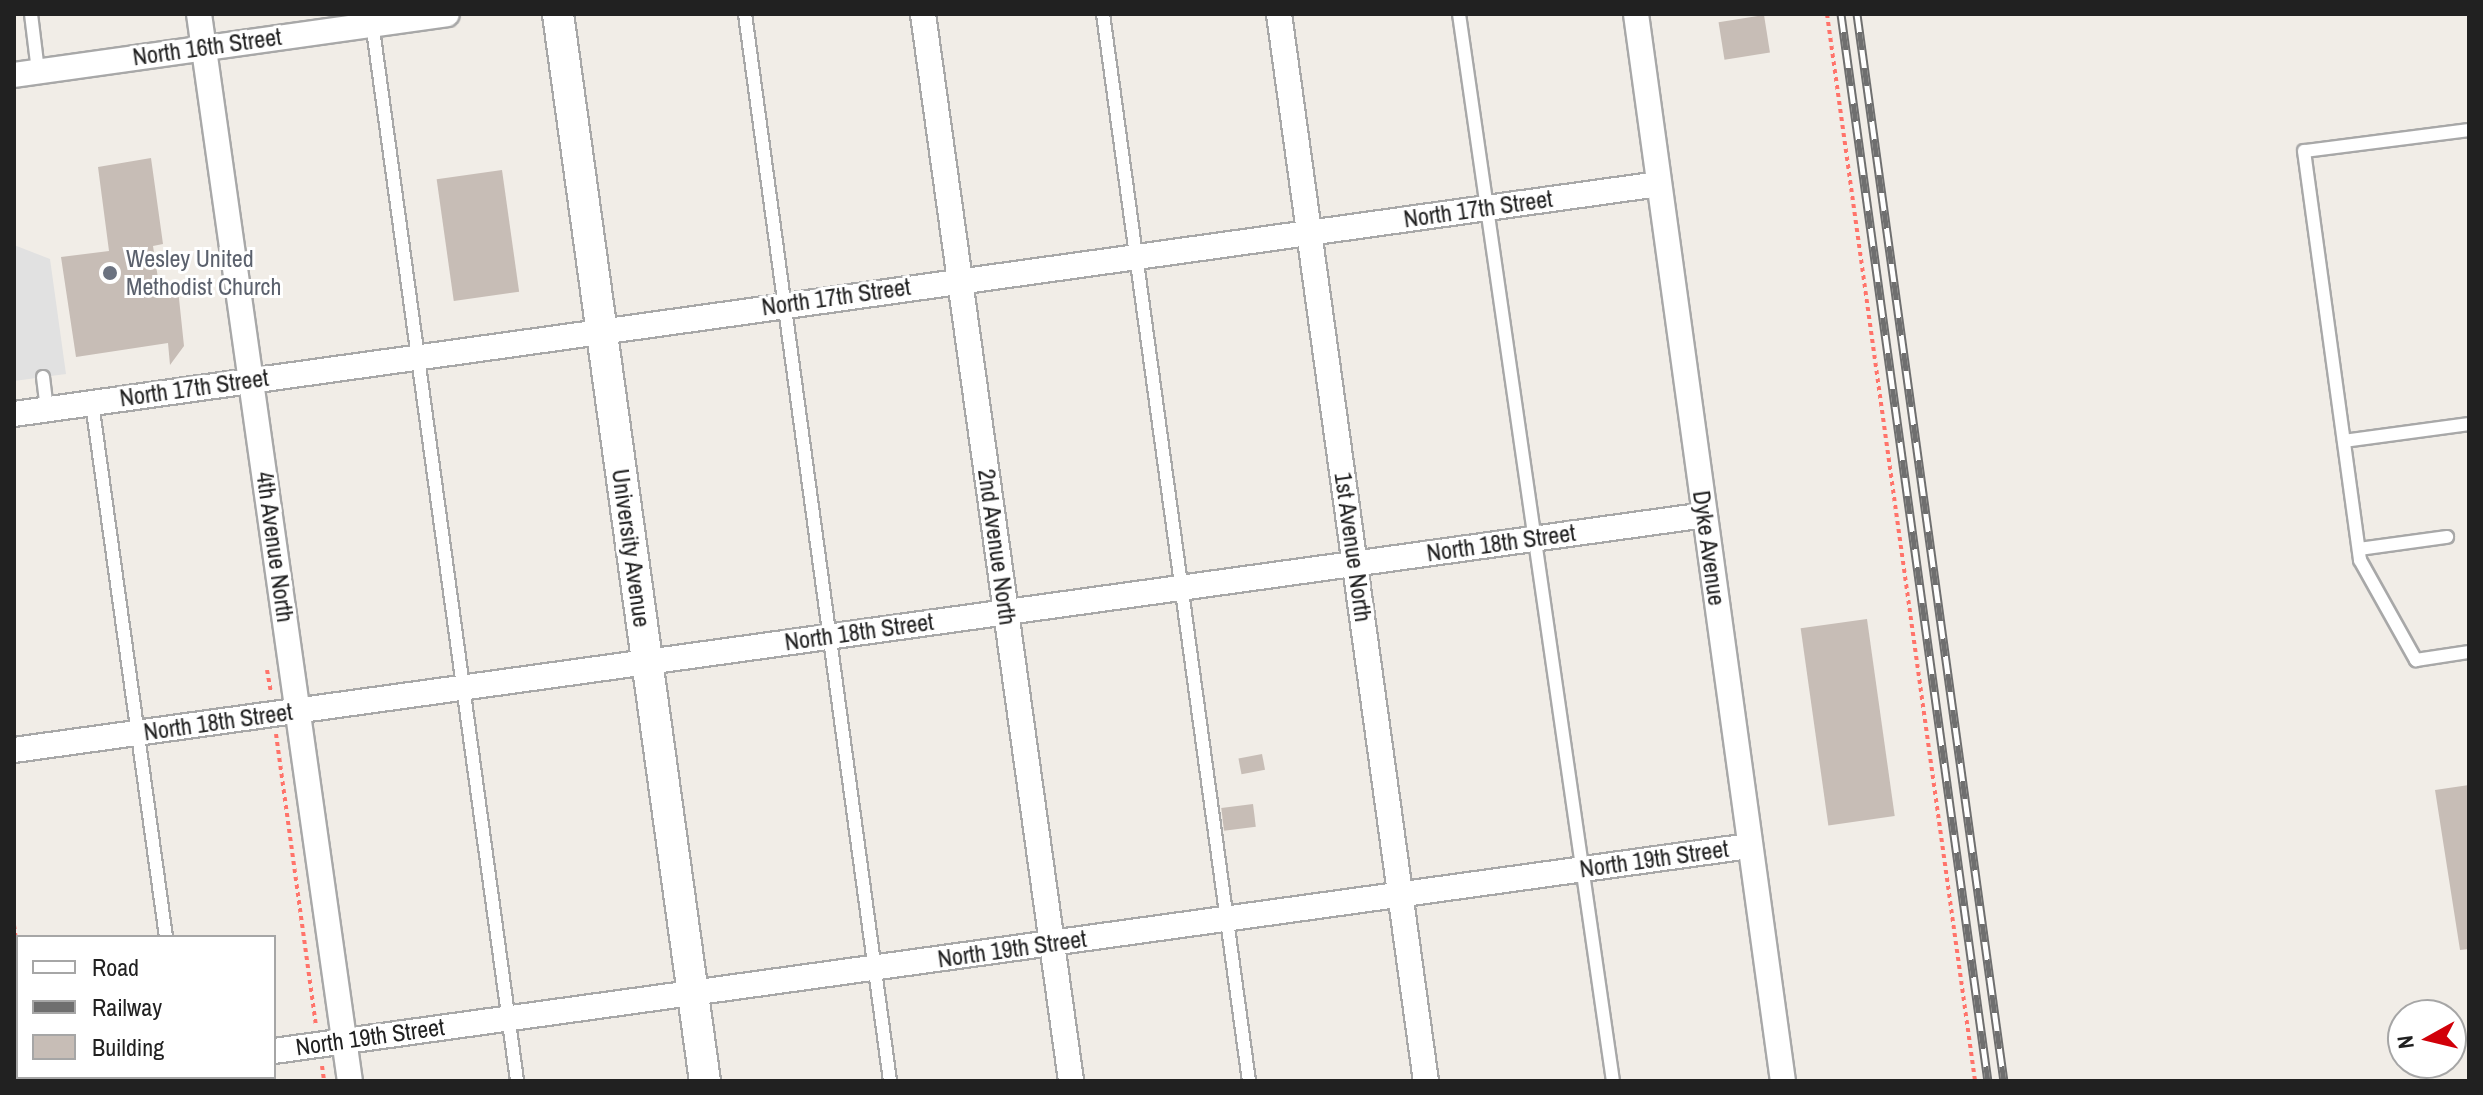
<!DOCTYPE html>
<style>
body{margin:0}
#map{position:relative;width:2483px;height:1095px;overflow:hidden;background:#f1ede7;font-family:"Archivo Narrow",sans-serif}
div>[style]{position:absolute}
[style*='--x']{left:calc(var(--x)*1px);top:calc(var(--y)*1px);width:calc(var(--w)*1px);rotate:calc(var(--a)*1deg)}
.parking>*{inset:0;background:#e1e1e1}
.building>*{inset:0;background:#c7bdb6;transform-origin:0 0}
.path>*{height:4px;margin-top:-2px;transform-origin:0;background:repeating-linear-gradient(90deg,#ff736a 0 4px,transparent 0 8px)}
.roads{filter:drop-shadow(2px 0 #a8a8a8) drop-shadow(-2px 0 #a8a8a8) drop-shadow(0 2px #a8a8a8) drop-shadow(0 -2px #a8a8a8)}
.service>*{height:12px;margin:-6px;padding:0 6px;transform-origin:6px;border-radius:6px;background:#fff}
.minor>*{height:24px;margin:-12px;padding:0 12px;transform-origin:12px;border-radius:12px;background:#fff}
.tertiary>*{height:30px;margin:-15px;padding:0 15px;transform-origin:15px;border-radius:15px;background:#fff}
.rail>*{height:9px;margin-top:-4.5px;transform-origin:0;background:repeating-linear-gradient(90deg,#fff 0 18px,#6f6f6f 0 36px);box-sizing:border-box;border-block:2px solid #6f6f6f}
.dots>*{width:22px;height:22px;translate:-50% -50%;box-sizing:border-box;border:4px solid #fff;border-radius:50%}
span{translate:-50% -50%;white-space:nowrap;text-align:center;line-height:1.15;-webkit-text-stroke:6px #fff;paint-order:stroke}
.street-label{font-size:24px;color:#212121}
.worship-label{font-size:24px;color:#5b616d}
.left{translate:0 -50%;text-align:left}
.frame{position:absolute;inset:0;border:16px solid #212121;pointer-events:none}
.legend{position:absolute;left:16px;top:935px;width:260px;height:144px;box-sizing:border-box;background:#fff;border:2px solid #a6a6a6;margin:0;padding:10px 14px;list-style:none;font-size:24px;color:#212121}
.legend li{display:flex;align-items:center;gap:16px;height:40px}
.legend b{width:40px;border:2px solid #a6a6a6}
.north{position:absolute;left:2387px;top:999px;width:80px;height:80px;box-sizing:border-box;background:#fff;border:2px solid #a6a6a6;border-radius:50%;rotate:262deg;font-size:22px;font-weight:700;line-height:32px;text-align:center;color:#212121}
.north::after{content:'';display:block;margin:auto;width:28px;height:36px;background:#d10009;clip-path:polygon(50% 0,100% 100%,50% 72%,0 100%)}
</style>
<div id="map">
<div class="parking">
<i style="clip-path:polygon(14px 245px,50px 259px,66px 374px,14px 381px)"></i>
</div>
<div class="building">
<i style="left:1764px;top:15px;width:38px;height:46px;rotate:81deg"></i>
<i style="clip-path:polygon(151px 158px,163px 244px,153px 246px,160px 291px,178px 289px,184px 346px,170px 365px,168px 343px,76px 357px,61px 257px,109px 251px,98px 167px)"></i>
<i style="left:502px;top:170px;width:123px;height:66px;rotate:82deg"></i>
<i style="left:1867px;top:619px;width:199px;height:67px;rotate:82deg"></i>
<i style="left:1262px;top:754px;width:16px;height:24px;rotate:79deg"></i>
<i style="clip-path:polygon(2469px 785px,2469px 949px,2460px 950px,2435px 790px)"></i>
<i style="left:1253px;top:804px;width:23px;height:32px;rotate:83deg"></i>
</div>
<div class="path">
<i style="--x:1827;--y:14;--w:1077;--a:82.1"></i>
<i style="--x:267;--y:670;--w:23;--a:80"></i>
<i style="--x:276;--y:734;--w:295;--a:82.2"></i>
<i style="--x:14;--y:925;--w:29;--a:82"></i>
<i style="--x:322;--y:1066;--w:15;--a:82"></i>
</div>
<div class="roads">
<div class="service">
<i style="--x:31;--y:14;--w:57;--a:83"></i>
<i style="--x:745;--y:14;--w:1077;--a:82.26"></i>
<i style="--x:1103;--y:14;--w:1077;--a:82.21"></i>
<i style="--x:1459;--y:14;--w:1078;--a:81.79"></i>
<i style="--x:372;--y:22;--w:1069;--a:82.2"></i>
<i style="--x:2469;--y:130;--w:166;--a:172.7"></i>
<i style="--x:2304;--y:151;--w:413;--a:82.2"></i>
<i style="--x:2360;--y:560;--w:115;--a:60.8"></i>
<i style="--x:2416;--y:660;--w:54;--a:-8.6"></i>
<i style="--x:43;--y:377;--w:32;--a:83"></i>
<i style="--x:92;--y:403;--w:539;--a:82.11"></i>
<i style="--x:2344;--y:441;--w:126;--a:-7.7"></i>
<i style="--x:2359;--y:549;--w:89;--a:-7.8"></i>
<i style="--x:185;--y:1077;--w:4;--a:76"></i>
</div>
<div class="minor">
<i style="--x:199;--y:14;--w:1078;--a:81.95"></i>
<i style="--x:923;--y:14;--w:1077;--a:82.1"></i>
<i style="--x:1279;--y:14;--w:1077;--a:82.16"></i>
<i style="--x:1636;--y:14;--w:1077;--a:82.16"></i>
<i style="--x:14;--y:75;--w:437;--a:-8"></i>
<i style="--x:14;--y:414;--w:1661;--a:-7.96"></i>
<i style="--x:14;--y:750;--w:1707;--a:-7.91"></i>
<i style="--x:274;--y:1051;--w:1489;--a:-7.91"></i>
<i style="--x:56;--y:1081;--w:29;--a:-8"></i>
</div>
<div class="tertiary">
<i style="--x:558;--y:14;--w:1077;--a:82.16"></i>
</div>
</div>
<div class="rail">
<i style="--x:1841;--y:14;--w:1077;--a:82.16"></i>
<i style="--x:1857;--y:14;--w:1077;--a:82.16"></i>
</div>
<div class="dots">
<i style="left:110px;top:273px;background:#6b7280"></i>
</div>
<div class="street-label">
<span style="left:207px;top:47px;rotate:-8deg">North 16th Street</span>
<span style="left:1478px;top:209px;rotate:-8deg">North 17th Street</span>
<span style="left:836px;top:297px;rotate:-8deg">North 17th Street</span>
<span style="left:194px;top:388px;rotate:-8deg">North 17th Street</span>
<span style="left:1501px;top:543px;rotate:-8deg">North 18th Street</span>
<span style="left:275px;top:547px;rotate:82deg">4th Avenue North</span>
<span style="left:997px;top:547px;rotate:82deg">2nd Avenue North</span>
<span style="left:1353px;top:547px;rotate:82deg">1st Avenue North</span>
<span style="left:631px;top:548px;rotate:82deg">University Avenue</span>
<span style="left:1709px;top:548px;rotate:82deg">Dyke Avenue</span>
<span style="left:859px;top:632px;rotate:-8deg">North 18th Street</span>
<span style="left:218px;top:722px;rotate:-8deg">North 18th Street</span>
<span style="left:1654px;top:859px;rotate:-8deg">North 19th Street</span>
<span style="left:1012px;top:949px;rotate:-8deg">North 19th Street</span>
<span style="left:370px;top:1037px;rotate:-8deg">North 19th Street</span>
</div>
<div class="worship-label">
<span class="left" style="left:126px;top:273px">Wesley United<br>Methodist Church</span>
</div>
<div class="frame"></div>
<ul class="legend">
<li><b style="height:10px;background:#fff"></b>Road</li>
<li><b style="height:10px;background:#6f6f6f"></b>Railway</li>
<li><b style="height:22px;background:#c7bdb6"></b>Building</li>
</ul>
<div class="north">N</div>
</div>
